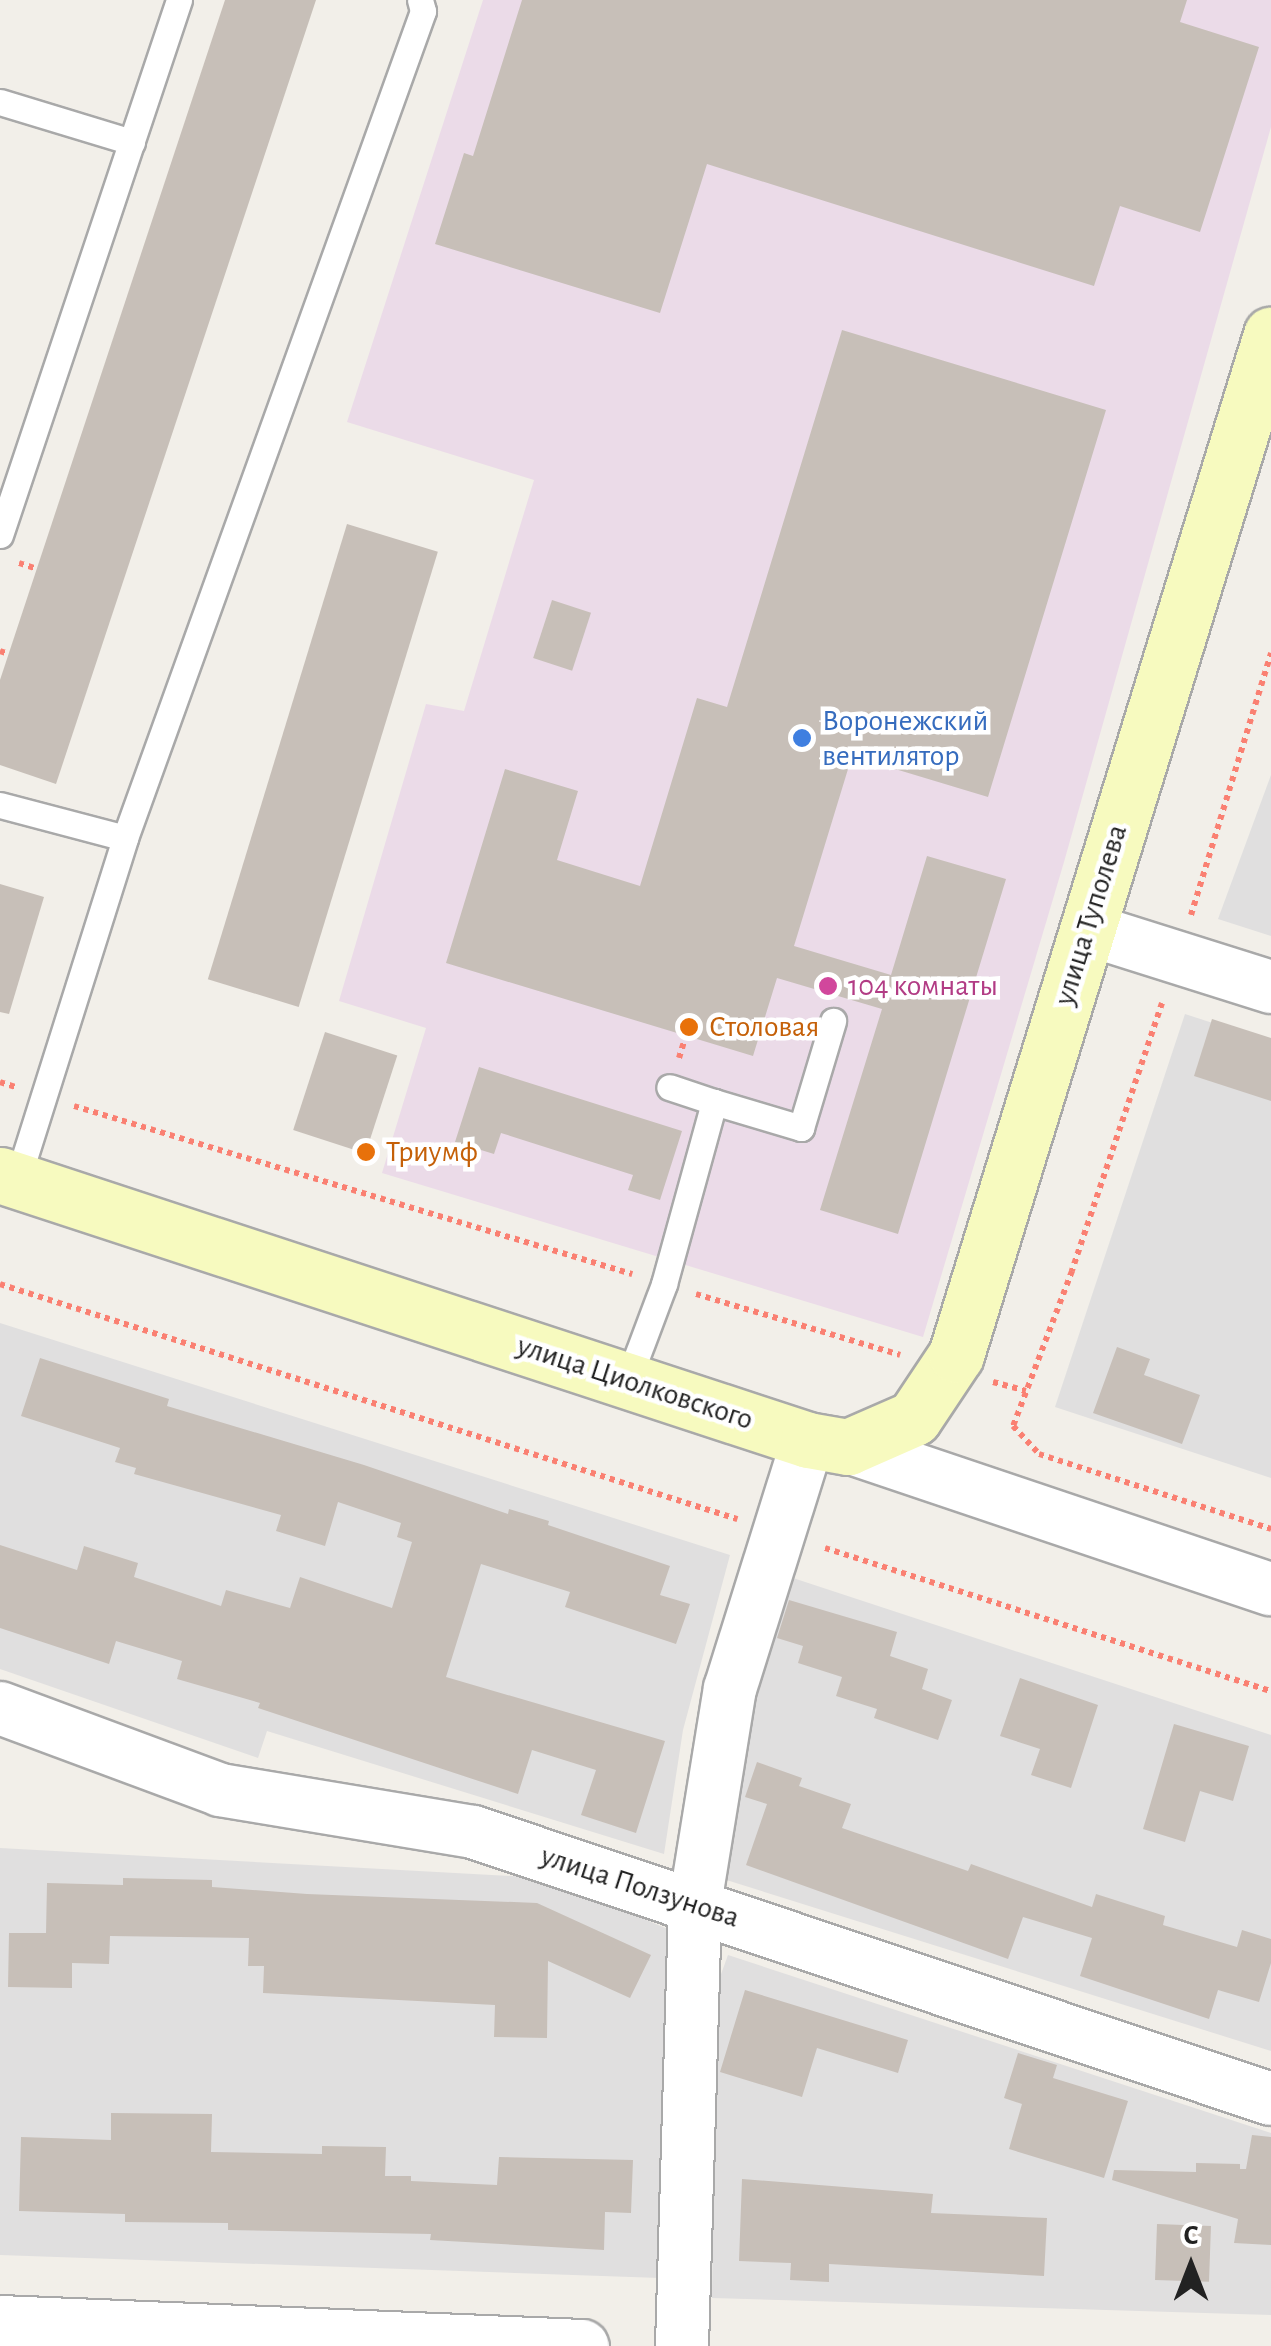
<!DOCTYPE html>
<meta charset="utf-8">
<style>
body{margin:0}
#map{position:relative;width:1271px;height:2346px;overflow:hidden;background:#f2efe9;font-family:"Alegreya Sans",sans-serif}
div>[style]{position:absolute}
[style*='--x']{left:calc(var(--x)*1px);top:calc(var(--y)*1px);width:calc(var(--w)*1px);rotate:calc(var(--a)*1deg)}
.residential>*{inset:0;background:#e0dfdf}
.industrial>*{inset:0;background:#ebdbe8}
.building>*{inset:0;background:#c7bfb8;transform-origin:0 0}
.path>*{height:6px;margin-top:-3px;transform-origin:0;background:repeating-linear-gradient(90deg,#fa8072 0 5px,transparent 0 10px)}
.roads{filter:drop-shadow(2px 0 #a9a9a9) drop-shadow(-2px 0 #a9a9a9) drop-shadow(0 2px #a9a9a9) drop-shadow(0 -2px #a9a9a9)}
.lane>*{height:25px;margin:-12.5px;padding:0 12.5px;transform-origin:12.5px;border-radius:12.5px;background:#fff}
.street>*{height:52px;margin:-26px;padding:0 26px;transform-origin:26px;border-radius:26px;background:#fff}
.secondary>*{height:55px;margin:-27.5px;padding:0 27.5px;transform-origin:27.5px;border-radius:27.5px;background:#f7fabf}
.dots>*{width:28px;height:28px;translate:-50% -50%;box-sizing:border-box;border:5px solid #fff;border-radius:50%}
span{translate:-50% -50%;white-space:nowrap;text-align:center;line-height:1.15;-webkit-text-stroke:9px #fff;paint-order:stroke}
.shop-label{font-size:30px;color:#366cbe}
.left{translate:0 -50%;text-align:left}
.street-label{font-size:30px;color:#222}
.hotel-label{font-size:30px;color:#b23c85}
.food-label{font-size:30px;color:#c56008}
.north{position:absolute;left:1141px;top:2216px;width:100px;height:100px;-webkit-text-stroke:8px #fff;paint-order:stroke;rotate:0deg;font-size:28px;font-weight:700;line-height:40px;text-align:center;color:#222}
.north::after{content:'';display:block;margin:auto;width:35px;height:45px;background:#222;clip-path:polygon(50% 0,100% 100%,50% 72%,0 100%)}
</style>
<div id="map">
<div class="residential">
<i style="clip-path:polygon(1271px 775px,1271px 936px,1218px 919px)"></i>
<i style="clip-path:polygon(1185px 1014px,1271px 1042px,1271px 1478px,1055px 1407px)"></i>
<i style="clip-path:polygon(0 1323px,730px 1555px,683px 1730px,664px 1854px,267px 1731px,258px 1758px,0 1669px)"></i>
<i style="clip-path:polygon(790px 1577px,1271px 1735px,1271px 2051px,720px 1878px,752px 1691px)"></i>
<i style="clip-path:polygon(0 1848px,547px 1878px,670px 1930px,660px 2278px,0 2255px)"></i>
<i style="clip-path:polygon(728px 1955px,1271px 2133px,1271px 2315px,712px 2298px,716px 1988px)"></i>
</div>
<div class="industrial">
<i style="clip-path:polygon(483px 0,1271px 0,1271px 127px,1064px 862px,923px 1337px,382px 1173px,426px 1028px,339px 1001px,426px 704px,464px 711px,534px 480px,347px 422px)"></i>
</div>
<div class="building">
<i style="clip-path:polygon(225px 0,316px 0,56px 784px,0 765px,0 680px)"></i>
<i style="clip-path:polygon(522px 0,1187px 0,1180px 22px,1259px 47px,1200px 232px,1120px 206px,1094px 286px,707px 164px,660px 313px,435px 244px,464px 153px,473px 156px)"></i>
<i style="clip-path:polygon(842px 330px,1106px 410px,988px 797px,852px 756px,794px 946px,891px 975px,927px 856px,1006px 879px,898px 1234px,820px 1210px,882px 1009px,777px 978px,753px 1056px,446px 963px,505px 769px,578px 791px,557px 860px,640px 886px,697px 698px,727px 707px)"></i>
<i style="left:347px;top:524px;width:95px;height:476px;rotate:17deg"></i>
<i style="left:552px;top:600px;width:41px;height:61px;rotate:18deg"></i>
<i style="clip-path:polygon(0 884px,44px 897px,9px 1014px,0 1012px)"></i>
<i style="clip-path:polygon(1212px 1019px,1271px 1038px,1271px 1101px,1194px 1076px)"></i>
<i style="left:325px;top:1032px;width:76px;height:103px;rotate:18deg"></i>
<i style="clip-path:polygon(479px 1067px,682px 1131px,660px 1200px,628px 1190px,633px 1175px,501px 1133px,494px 1154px,455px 1142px)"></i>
<i style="clip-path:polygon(1117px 1347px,1150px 1359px,1144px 1375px,1200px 1395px,1182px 1444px,1093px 1413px)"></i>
<i style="clip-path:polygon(40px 1358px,169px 1399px,167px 1406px,364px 1465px,508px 1514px,509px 1509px,549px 1521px,548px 1525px,670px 1566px,660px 1595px,690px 1604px,676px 1644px,565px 1607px,570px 1592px,481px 1564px,446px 1677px,665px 1741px,636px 1833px,581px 1815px,596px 1770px,532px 1750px,518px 1794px,258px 1708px,260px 1703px,177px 1679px,182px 1661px,116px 1641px,109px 1664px,0 1628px,0 1545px,77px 1570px,84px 1546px,138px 1563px,134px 1577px,221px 1606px,226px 1590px,290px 1608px,300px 1577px,392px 1608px,412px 1542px,397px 1537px,401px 1523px,338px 1502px,325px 1546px,276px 1531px,281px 1515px,134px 1474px,136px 1468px,115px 1462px,120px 1448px,21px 1416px)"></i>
<i style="clip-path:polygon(789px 1600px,897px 1632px,890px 1656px,928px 1669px,922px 1689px,952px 1700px,938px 1740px,874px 1718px,877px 1709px,836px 1696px,842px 1677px,798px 1663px,803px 1646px,777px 1638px)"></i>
<i style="clip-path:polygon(1020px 1678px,1098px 1705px,1071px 1788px,1031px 1775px,1040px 1749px,1000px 1736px)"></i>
<i style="clip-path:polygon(1174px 1724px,1249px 1746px,1233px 1801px,1200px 1791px,1185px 1842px,1143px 1829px)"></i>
<i style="clip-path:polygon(757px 1762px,802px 1778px,799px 1786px,851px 1804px,842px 1828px,968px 1871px,971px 1864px,1092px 1907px,1096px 1894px,1165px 1916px,1163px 1925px,1237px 1947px,1242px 1930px,1271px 1939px,1271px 1963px,1259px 2002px,1218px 1990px,1209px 2019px,1080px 1976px,1092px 1938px,1023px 1917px,1008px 1959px,746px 1865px,767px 1804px,745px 1797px)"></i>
<i style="clip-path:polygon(123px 1878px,212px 1880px,212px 1887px,307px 1894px,537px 1903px,651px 1955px,630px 1998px,548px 1961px,547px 2038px,494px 2037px,495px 2005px,263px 1993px,264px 1966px,248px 1966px,249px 1938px,110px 1936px,109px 1964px,72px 1963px,72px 1988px,8px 1987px,9px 1933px,46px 1933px,47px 1883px,123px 1885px)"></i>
<i style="clip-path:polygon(745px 1990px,908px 2040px,898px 2073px,817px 2048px,802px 2097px,720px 2072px)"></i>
<i style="clip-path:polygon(1018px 2053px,1057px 2065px,1053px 2078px,1128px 2101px,1104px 2178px,1009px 2149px,1022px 2104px,1004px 2098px)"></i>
<i style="clip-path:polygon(111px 2113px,212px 2114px,211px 2152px,322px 2154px,322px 2146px,386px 2147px,385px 2176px,411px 2176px,411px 2181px,497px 2185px,499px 2157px,633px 2160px,631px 2213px,605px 2212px,604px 2250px,430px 2240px,431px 2234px,228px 2230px,228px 2223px,125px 2222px,125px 2214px,19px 2211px,21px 2137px,111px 2140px)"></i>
<i style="clip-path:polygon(1252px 2135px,1271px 2137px,1271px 2245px,1234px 2243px,1238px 2219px,1112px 2180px,1114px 2170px,1196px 2172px,1196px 2163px,1240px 2164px,1240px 2169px,1246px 2169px)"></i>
<i style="clip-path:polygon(742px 2179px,933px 2194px,931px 2213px,1047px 2218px,1044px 2276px,829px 2264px,829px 2282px,790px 2280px,791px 2263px,739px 2261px)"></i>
<i style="left:1157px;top:2224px;width:54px;height:56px;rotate:2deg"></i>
</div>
<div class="path">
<i style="--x:19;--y:563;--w:19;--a:18"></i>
<i style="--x:0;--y:651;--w:9;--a:18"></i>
<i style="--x:1191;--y:915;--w:274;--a:-73"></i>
<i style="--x:1162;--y:1003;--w:283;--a:108.6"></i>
<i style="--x:1072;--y:1271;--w:166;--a:110.8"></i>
<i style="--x:1013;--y:1426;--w:38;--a:47"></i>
<i style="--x:1039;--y:1454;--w:244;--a:17.9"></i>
<i style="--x:679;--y:1058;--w:24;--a:-73"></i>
<i style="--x:0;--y:1082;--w:16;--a:18"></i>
<i style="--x:74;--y:1106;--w:583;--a:16.76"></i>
<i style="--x:0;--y:1284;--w:774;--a:17.69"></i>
<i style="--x:696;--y:1294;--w:213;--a:16.6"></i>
<i style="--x:993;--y:1382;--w:34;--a:15"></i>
<i style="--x:825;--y:1548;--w:468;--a:17.8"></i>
</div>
<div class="roads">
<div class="lane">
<i style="--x:0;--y:102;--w:138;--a:16.9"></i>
<i style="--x:0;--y:535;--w:564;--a:-71.5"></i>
<i style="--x:0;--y:805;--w:129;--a:14.8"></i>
<i style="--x:714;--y:1102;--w:91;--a:16.6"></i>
<i style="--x:801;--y:1128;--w:112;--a:-73.3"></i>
<i style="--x:17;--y:1181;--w:360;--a:-72.5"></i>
<i style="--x:125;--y:838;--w:879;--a:-70.18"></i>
<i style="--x:423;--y:11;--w:11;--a:-105"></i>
<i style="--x:628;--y:1380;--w:103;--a:-69.4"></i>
<i style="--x:664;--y:1284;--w:189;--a:-74.6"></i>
<i style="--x:714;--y:1102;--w:47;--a:-161.6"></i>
</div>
<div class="street">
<i style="--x:1087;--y:929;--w:193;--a:17.5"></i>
<i style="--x:848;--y:1447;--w:446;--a:18.6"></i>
<i style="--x:0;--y:1708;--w:235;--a:20.4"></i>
<i style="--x:220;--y:1790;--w:256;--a:9.4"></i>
<i style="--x:473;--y:1832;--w:841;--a:18.5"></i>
<i style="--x:0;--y:2322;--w:583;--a:2.36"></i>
<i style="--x:682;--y:2346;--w:442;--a:-88.3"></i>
<i style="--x:695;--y:1904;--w:218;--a:-80.8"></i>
<i style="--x:730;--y:1689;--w:261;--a:-72.6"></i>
</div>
<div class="secondary">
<i style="--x:0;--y:1175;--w:850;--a:18.16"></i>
<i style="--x:808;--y:1440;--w:41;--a:9.9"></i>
<i style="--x:848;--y:1447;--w:72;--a:-23.7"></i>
<i style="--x:914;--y:1418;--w:76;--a:-56.3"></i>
<i style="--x:956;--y:1355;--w:1068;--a:-72.84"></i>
</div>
</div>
<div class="dots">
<i style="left:802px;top:738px;background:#3f7fe0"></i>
<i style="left:828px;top:986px;background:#d1479c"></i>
<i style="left:689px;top:1027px;background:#e8710a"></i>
<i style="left:366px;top:1152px;background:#e8710a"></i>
</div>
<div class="shop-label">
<span class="left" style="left:822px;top:738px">Воронежский<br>вентилятор</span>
</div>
<div class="street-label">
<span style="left:1091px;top:915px;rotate:-73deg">улица Туполева</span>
<span style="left:635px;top:1383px;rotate:18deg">улица Циолковского</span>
<span style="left:640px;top:1887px;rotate:18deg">улица Ползунова</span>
</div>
<div class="hotel-label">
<span class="left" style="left:848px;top:986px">104 комнаты</span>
</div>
<div class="food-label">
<span class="left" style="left:709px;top:1027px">Столовая</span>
<span class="left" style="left:386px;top:1152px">Триумф</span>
</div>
<div class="north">С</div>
</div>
